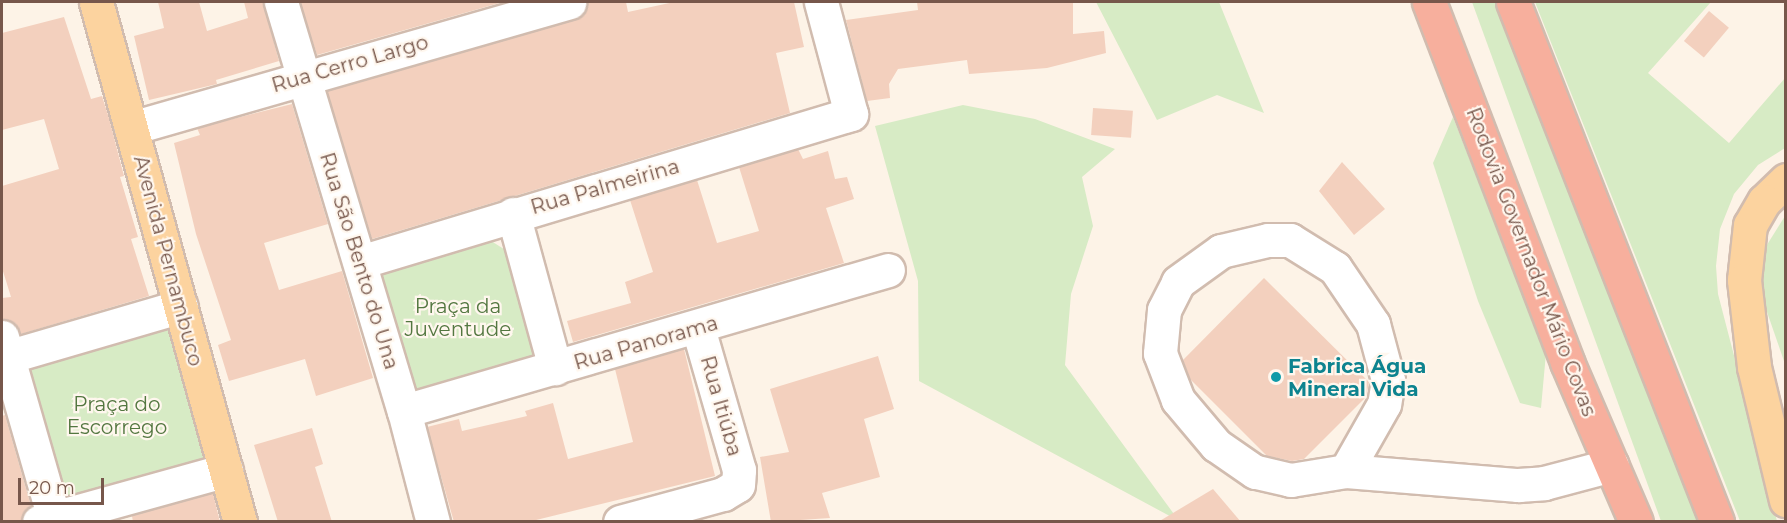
<!DOCTYPE html>
<meta charset="utf-8">
<style>
body{margin:0}
#map{position:relative;width:1787px;height:523px;overflow:hidden;background:#fdf3e7;font-family:Montserrat,sans-serif}
div>[style]{position:absolute}
[style*='--x']{left:calc(var(--x)*1px);top:calc(var(--y)*1px);width:calc(var(--w)*1px);rotate:calc(var(--a)*1deg)}
.green>*{inset:0;background:#d7ebc5}
.building>*{inset:0;background:#f3d0be;transform-origin:0 0}
.roads{filter:drop-shadow(2px 0 #d1bcaf) drop-shadow(-2px 0 #d1bcaf) drop-shadow(0 2px #d1bcaf) drop-shadow(0 -2px #d1bcaf)}
.minor>*{height:33px;margin:-16.5px;padding:0 16.5px;transform-origin:16.5px;border-radius:16.5px;background:#fff}
.major>*{height:33px;margin:-16.5px;padding:0 16.5px;transform-origin:16.5px;border-radius:16.5px;background:#fcd39f}
.highway>*{height:33px;margin:-16.5px;padding:0 16.5px;transform-origin:16.5px;border-radius:16.5px;background:#f7af9d}
.dots>*{width:16px;height:16px;translate:-50% -50%;box-sizing:border-box;border:3px solid #fff7ee;border-radius:50%}
span{translate:-50% -50%;white-space:nowrap;text-align:center;line-height:1.15;-webkit-text-stroke:4.5px #fff7ee;paint-order:stroke}
.street-label{font-size:20px;color:#77574b}
.park-label{font-size:20px;color:#537740}
.culture-label{font-size:20px;color:#0d838f;font-weight:700}
.left{translate:0 -50%;text-align:left}
.frame{position:absolute;inset:0;border:3px solid #77574b;pointer-events:none}
.scale{position:absolute;left:18px;top:478px;width:86px;height:27px;box-sizing:border-box;border:3px solid #77574b;border-top:0;padding-left:8px;font-size:18px;line-height:21px;white-space:nowrap;color:#77574b;-webkit-text-stroke:4px #fff7ee;paint-order:stroke}
</style>
<div id="map">
<div class="green">
<i style="clip-path:polygon(1096px 2px,1219px 2px,1264px 113px,1217px 95px,1157px 120px)"></i>
<i style="clip-path:polygon(1472px 2px,1497px 2px,1701px 521px,1661px 521px)"></i>
<i style="clip-path:polygon(1535px 2px,1711px 2px,1648px 73px,1729px 143px,1785px 78px,1785px 148px,1758px 165px,1734px 194px,1720px 229px,1716px 266px,1718px 294px,1777px 521px,1740px 521px)"></i>
<i style="clip-path:polygon(963px 105px,1035px 119px,1115px 149px,1082px 177px,1093px 226px,1071px 294px,1065px 365px,1179px 521px,919px 381px,918px 281px,875px 126px)"></i>
<i style="clip-path:polygon(1453px 117px,1546px 353px,1541px 408px,1520px 403px,1478px 301px,1433px 163px)"></i>
<i style="clip-path:polygon(1785px 216px,1785px 364px,1758px 286px,1760px 256px)"></i>
<i style="clip-path:polygon(488px 239px,507px 251px,535px 351px,533px 357px,413px 395px,380px 282px,383px 272px)"></i>
<i style="clip-path:polygon(165px 325px,169px 327px,210px 461px,62px 504px,23px 369px)"></i>
</div>
<div class="building">
<i style="clip-path:polygon(158px 2px,199px 2px,207px 31px,248px 18px,244px 2px,263px 2px,279px 61px,216px 80px,217px 84px,149px 100px,134px 36px,164px 28px)"></i>
<i style="clip-path:polygon(300px 2px,503px 2px,317px 55px)"></i>
<i style="clip-path:polygon(587px 2px,626px 2px,628px 12px,674px 2px,794px 2px,804px 47px,776px 53px,790px 113px,372px 239px,327px 91px,574px 20px,583px 15px)"></i>
<i style="clip-path:polygon(917px 2px,1073px 2px,1073px 34px,1104px 31px,1106px 53px,1047px 68px,969px 74px,967px 60px,898px 69px,889px 84px,890px 98px,867px 101px,846px 20px,918px 10px)"></i>
<i style="left:1709px;top:11px;width:26px;height:39px;rotate:40deg"></i>
<i style="clip-path:polygon(64px 17px,91px 99px,102px 96px,109px 118px,124px 176px,120px 177px,138px 237px,131px 239px,149px 296px,21px 334px,15px 323px,2px 319px,2px 298px,11px 297px,2px 268px,2px 186px,59px 169px,44px 119px,2px 130px,2px 33px)"></i>
<i style="clip-path:polygon(292px 104px,328px 224px,264px 243px,279px 290px,342px 271px,373px 378px,316px 396px,305px 359px,229px 381px,218px 345px,231px 340px,196px 234px,174px 143px,200px 135px,197px 128px)"></i>
<i style="left:1093px;top:108px;width:40px;height:27px;rotate:4deg"></i>
<i style="clip-path:polygon(798px 149px,803px 159px,828px 151px,835px 179px,847px 177px,854px 199px,826px 208px,844px 263px,573px 342px,567px 321px,631px 303px,625px 282px,653px 272px,630px 200px,697px 180px,717px 243px,759px 231px,739px 167px)"></i>
<i style="clip-path:polygon(1342px 162px,1385px 209px,1354px 235px,1319px 191px)"></i>
<i style="clip-path:polygon(1264px 278px,1369px 382px,1366px 397px,1304px 459px,1292px 461px,1267px 456px,1190px 379px,1183px 360px)"></i>
<i style="clip-path:polygon(684px 349px,715px 476px,528px 522px,454px 522px,427px 427px,459px 419px,462px 431px,527px 416px,525px 411px,553px 403px,568px 459px,633px 442px,615px 369px)"></i>
<i style="clip-path:polygon(878px 356px,894px 409px,864px 419px,880px 477px,822px 493px,830px 518px,771px 522px,760px 457px,789px 452px,770px 389px)"></i>
<i style="clip-path:polygon(5px 415px,31px 506px,21px 522px,2px 522px,2px 416px)"></i>
<i style="clip-path:polygon(312px 428px,323px 464px,315px 467px,332px 522px,278px 522px,254px 445px)"></i>
<i style="clip-path:polygon(1213px 489px,1241px 522px,1158px 522px)"></i>
<i style="clip-path:polygon(213px 493px,220px 522px,133px 522px,132px 516px)"></i>
</div>
<div class="roads">
<div class="minor">
<i style="--x:281;--y:2;--w:427;--a:73.3"></i>
<i style="--x:404;--y:411;--w:115;--a:75.4"></i>
<i style="--x:131;--y:128;--w:456;--a:-16"></i>
<i style="--x:513;--y:214;--w:160;--a:74.7"></i>
<i style="--x:1268;--y:240;--w:22;--a:0"></i>
<i style="--x:1290;--y:240;--w:53;--a:31.9"></i>
<i style="--x:1335;--y:268;--w:68;--a:55.8"></i>
<i style="--x:1373;--y:324;--w:58;--a:75"></i>
<i style="--x:1388;--y:380;--w:24;--a:99"></i>
<i style="--x:1384;--y:404;--w:77;--a:119.6"></i>
<i style="--x:1346;--y:471;--w:56;--a:170.7"></i>
<i style="--x:1291;--y:480;--w:37;--a:-167"></i>
<i style="--x:1255;--y:472;--w:47;--a:-145.3"></i>
<i style="--x:1216;--y:445;--w:59;--a:-130.2"></i>
<i style="--x:1178;--y:400;--w:50;--a:-111"></i>
<i style="--x:1160;--y:353;--w:43;--a:-84.7"></i>
<i style="--x:1164;--y:310;--w:31;--a:-63"></i>
<i style="--x:1178;--y:282;--w:53;--a:-35.8"></i>
<i style="--x:1221;--y:251;--w:48;--a:-13.2"></i>
<i style="--x:360;--y:262;--w:513;--a:-16.77"></i>
<i style="--x:851;--y:114;--w:116;--a:-105"></i>
<i style="--x:2;--y:337;--w:192;--a:74"></i>
<i style="--x:7;--y:357;--w:181;--a:-16.3"></i>
<i style="--x:404;--y:411;--w:504;--a:-16.24"></i>
<i style="--x:1346;--y:471;--w:173;--a:4.7"></i>
<i style="--x:1518;--y:485;--w:26;--a:-4"></i>
<i style="--x:1544;--y:483;--w:70;--a:-14.8"></i>
<i style="--x:39;--y:522;--w:194;--a:-15.5"></i>
<i style="--x:620;--y:522;--w:107;--a:-15.2"></i>
<i style="--x:723;--y:494;--w:17;--a:-31"></i>
<i style="--x:738;--y:485;--w:15;--a:-86"></i>
<i style="--x:739;--y:470;--w:148;--a:-106.1"></i>
</div>
<div class="major">
<i style="--x:96;--y:2;--w:540;--a:74.52"></i>
<i style="--x:1786;--y:180;--w:30;--a:136"></i>
<i style="--x:1764;--y:201;--w:28;--a:120"></i>
<i style="--x:1750;--y:225;--w:55;--a:96.2"></i>
<i style="--x:1744;--y:280;--w:88;--a:83.4"></i>
<i style="--x:1754;--y:367;--w:137;--a:76.5"></i>
</div>
<div class="highway">
<i style="--x:1429;--y:2;--w:386;--a:69"></i>
<i style="--x:1567;--y:362;--w:174;--a:66.7"></i>
<i style="--x:1513;--y:2;--w:559;--a:68.58"></i>
</div>
</div>
<div class="dots">
<i style="left:1276px;top:377px;background:#0f9aa8"></i>
</div>
<div class="street-label">
<span style="left:350px;top:64px;rotate:-16deg">Rua Cerro Largo</span>
<span style="left:605px;top:187px;rotate:-16deg">Rua Palmeirina</span>
<span style="left:168px;top:261px;rotate:75deg">Avenida Pernambuco</span>
<span style="left:359px;top:261px;rotate:73deg">Rua São Bento do Una</span>
<span style="left:1531px;top:262px;rotate:69deg">Rodovia Governador Mário Covas</span>
<span style="left:646px;top:343px;rotate:-16deg">Rua Panorama</span>
<span style="left:721px;top:406px;rotate:74deg">Rua Itiúba</span>
</div>
<div class="park-label">
<span style="left:458px;top:318px">Praça da<br>Juventude</span>
<span style="left:117px;top:416px">Praça do<br>Escorrego</span>
</div>
<div class="culture-label">
<span class="left" style="left:1288px;top:378px">Fabrica Água<br>Mineral Vida</span>
</div>
<div class="frame"></div>
<div class="scale">20 m</div>
</div>
